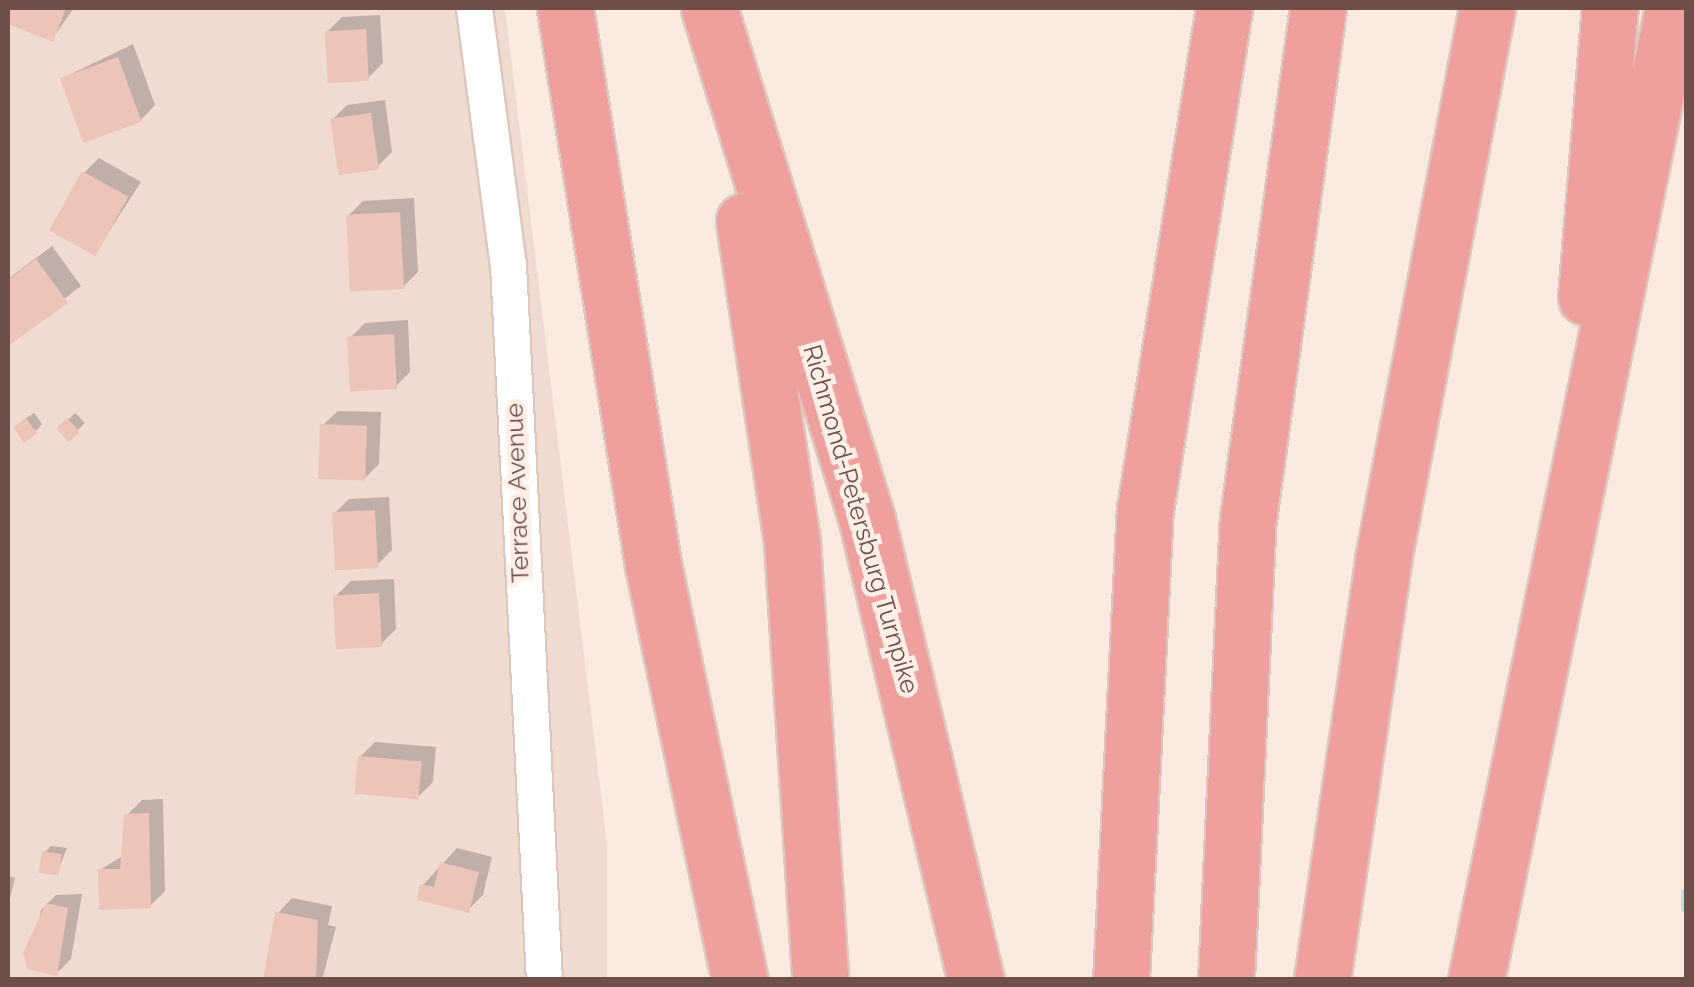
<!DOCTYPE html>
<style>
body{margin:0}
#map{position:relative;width:1694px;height:987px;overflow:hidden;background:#faeae0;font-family:Raleway,sans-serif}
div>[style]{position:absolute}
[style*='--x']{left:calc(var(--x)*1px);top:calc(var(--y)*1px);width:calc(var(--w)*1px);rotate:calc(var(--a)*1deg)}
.residential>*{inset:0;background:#f0dbd0}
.shadow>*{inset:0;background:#0003;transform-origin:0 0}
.stream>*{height:11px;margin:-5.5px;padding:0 5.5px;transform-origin:5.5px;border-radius:5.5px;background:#b7e1de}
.building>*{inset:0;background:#ecc4ba;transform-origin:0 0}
.roads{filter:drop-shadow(2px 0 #ddc6bd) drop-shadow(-2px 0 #ddc6bd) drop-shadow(0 2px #ddc6bd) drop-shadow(0 -2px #ddc6bd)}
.minor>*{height:35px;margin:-17.5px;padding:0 17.5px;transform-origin:17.5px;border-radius:17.5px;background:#fff}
.motorway>*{height:55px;margin:-27.5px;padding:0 27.5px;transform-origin:27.5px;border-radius:27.5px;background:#efa09c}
span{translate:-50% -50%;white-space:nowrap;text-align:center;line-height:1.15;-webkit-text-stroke:9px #fdefe6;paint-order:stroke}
.street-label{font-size:25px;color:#6e4f4a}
.frame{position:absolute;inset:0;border:10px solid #6e4f4a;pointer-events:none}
</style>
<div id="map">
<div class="residential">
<i style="clip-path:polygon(8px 8px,505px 8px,607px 844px,607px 979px,8px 979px)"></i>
</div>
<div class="shadow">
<i style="clip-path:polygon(8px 8px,74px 8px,52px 39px,8px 21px)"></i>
<i style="clip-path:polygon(380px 15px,383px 63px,368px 78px,327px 32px,342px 17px)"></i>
<i style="clip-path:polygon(133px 44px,155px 105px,141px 120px,63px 78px)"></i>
<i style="clip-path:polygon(385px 100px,392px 152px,377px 167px,332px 120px,347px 105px)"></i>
<i style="clip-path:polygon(99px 158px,141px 182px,96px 252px,84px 173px)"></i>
<i style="clip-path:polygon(414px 198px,418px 272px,403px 287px,348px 216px,363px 201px)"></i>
<i style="clip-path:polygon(52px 246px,81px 286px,8px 343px,8px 279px)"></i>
<i style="clip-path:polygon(408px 320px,410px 372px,395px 387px,350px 338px,365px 323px)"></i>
<i style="clip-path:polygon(338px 411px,381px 412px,379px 464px,364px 479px,323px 425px)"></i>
<i style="clip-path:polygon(34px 413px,42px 424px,36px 431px,23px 420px)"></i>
<i style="left:75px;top:413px;width:14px;height:21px;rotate:45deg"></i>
<i style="clip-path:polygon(389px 497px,392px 550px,377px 565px,334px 514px,349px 499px)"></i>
<i style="clip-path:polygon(394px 579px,396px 629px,381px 644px,336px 596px,351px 581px)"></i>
<i style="clip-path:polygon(375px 742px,436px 747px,433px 782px,418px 797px,360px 757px)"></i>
<i style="clip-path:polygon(163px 799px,165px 891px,150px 906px,100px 870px,124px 855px,127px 815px,142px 800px)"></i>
<i style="clip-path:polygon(51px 846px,67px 848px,57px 873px,44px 853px)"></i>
<i style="clip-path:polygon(457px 848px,492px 857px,483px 895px,468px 910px,423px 885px)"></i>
<i style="clip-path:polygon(8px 876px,15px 878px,8px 906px)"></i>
<i style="clip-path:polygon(82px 894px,71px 959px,56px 974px,30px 967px,41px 910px,56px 895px)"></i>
<i style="clip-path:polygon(292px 898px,332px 906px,328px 925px,336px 927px,322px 980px,265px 980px,278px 913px)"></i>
</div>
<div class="stream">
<i style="--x:1686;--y:893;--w:14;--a:90"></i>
</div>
<div class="building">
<i style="clip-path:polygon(8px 8px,66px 8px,53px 42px,8px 24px)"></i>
<i style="left:366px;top:29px;width:52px;height:41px;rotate:87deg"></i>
<i style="left:118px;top:57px;width:69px;height:62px;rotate:70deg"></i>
<i style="left:371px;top:113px;width:57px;height:41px;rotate:82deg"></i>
<i style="left:82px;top:171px;width:53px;height:68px;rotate:29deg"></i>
<i style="left:400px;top:212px;width:77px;height:54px;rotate:87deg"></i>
<i style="clip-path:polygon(36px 259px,68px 303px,8px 346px,8px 280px)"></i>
<i style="left:394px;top:334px;width:55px;height:47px;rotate:87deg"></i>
<i style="left:26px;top:418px;width:19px;height:16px;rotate:54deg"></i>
<i style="left:67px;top:418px;width:19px;height:15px;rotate:47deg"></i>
<i style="left:320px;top:424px;width:47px;height:55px;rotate:2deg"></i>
<i style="left:375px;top:510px;width:58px;height:43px;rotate:87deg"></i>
<i style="left:379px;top:593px;width:54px;height:46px;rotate:87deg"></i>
<i style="left:358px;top:756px;width:64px;height:38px;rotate:5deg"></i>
<i style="clip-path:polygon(149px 813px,151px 908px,99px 910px,98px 869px,120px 869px,124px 814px)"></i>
<i style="left:42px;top:851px;width:20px;height:22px;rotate:9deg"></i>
<i style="clip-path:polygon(440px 862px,479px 872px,469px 913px,417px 900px,420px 884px,434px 887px)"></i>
<i style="clip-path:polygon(46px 903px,68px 908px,57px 976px,27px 969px,23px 953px)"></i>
<i style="clip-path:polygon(275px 912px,318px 920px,316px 980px,263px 980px)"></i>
</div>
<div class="roads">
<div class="minor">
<i style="--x:474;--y:8;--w:259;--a:82.5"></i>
<i style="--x:508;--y:265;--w:716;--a:87.12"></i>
</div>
<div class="motorway">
<i style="--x:565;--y:8;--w:564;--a:81.02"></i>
<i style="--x:653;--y:565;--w:424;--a:78.2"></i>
<i style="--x:709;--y:8;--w:536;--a:72.85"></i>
<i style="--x:867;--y:520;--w:473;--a:76.7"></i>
<i style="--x:744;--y:221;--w:325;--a:81.5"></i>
<i style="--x:792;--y:542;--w:439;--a:86.3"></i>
<i style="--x:1586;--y:297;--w:290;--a:-85.3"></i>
<i style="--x:1121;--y:980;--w:471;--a:-87.1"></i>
<i style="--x:1145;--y:510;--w:508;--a:-81.06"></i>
<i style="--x:1226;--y:980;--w:462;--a:-87.3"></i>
<i style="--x:1248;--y:519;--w:516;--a:-82.2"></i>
<i style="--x:1322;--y:980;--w:424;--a:-81.7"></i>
<i style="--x:1383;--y:560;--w:562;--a:-79.33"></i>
<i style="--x:1476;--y:980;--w:992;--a:-78.54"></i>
</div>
</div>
<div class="street-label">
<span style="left:517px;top:493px;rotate:-92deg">Terrace Avenue</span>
<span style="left:861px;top:519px;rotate:74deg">Richmond-Petersburg Turnpike</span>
</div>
<div class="frame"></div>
</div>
